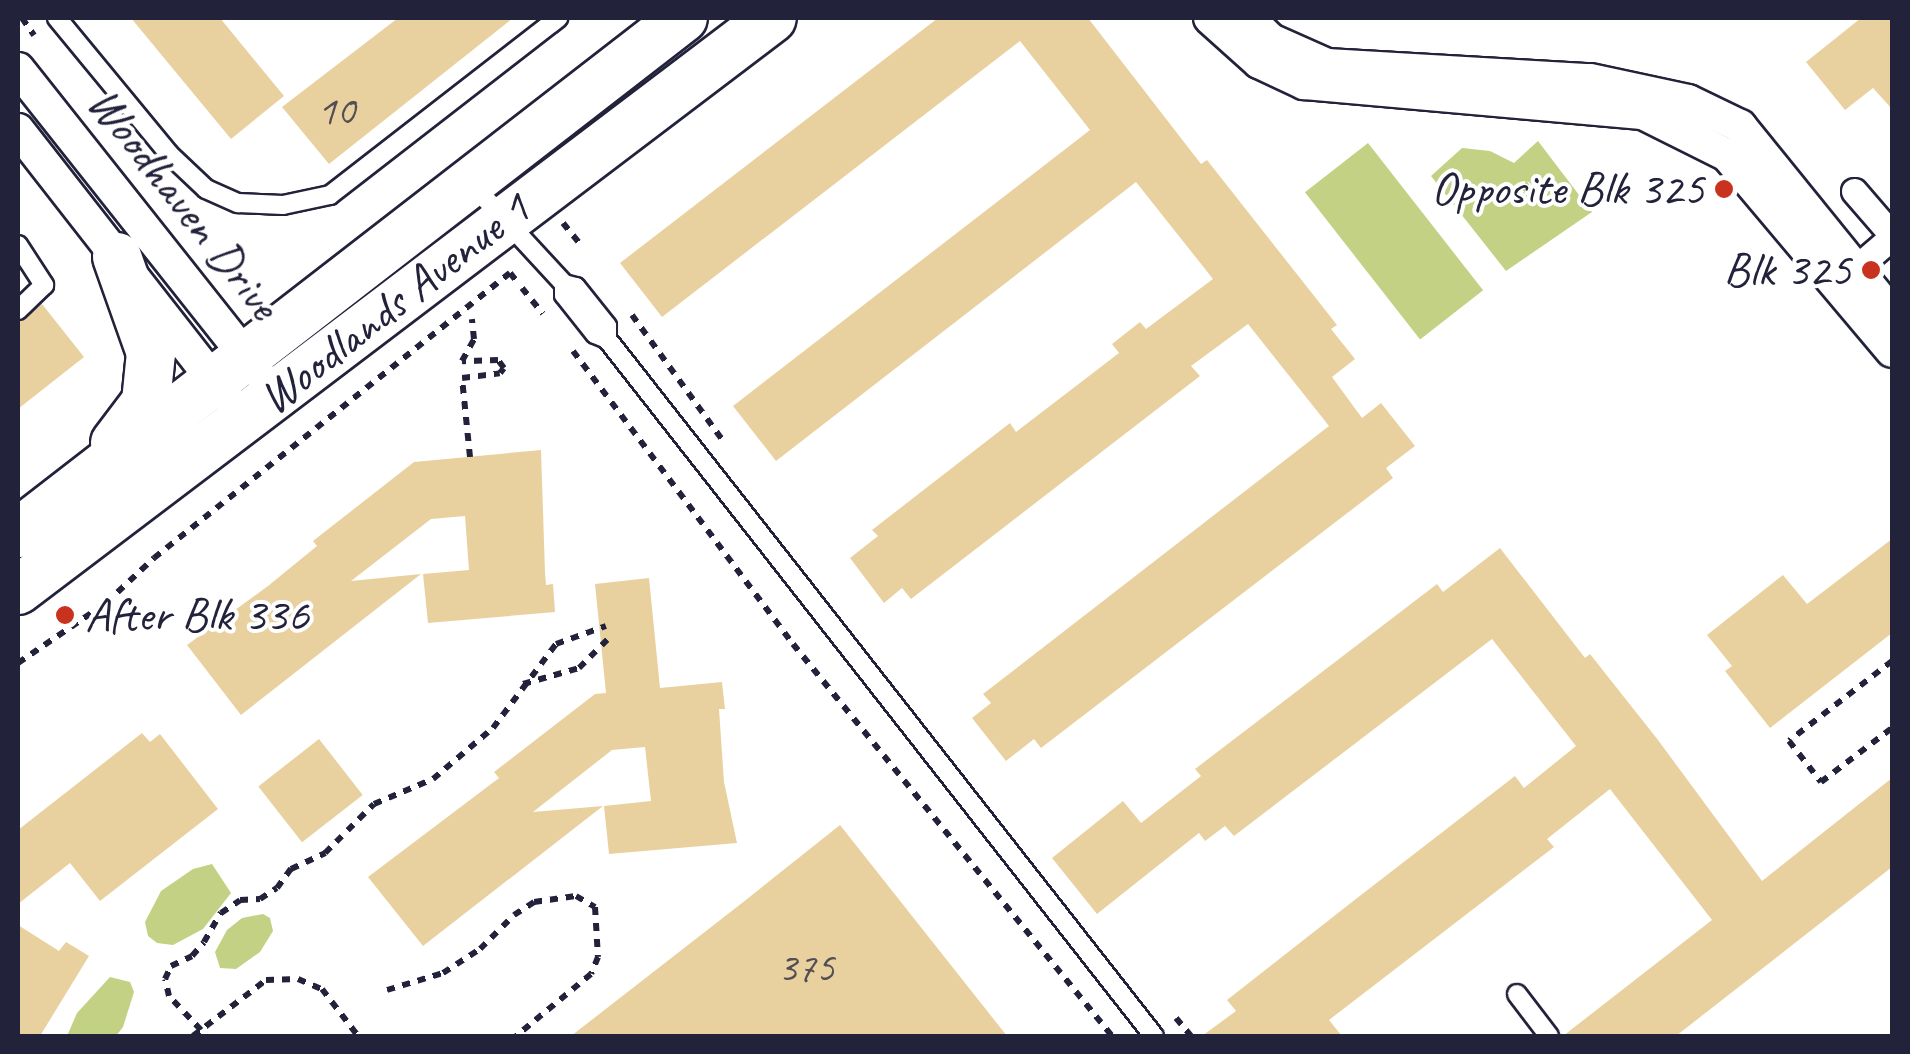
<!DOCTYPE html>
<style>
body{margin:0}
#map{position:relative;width:1910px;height:1054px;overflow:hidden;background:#fff;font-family:Caveat,sans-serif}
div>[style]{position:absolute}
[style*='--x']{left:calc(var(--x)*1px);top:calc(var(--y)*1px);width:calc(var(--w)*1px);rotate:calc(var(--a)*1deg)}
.green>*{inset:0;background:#c3d185;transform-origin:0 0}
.building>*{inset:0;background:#e9d19f;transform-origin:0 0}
.path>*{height:6px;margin-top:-3px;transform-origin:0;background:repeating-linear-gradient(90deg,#22223b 0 8px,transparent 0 16px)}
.roads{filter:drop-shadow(2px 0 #22223b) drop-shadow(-2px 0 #22223b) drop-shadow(0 2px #22223b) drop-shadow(0 -2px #22223b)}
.service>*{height:18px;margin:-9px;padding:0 9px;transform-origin:9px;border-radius:9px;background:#fff}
.pedestrian>*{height:25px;margin:-12.5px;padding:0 12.5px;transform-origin:12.5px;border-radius:12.5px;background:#fff}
.minor>*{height:32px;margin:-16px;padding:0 16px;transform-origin:16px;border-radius:16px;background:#fff}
.secondary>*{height:48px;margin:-24px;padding:0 24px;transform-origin:24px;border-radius:24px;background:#fff}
.dots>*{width:28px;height:28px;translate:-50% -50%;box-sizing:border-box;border:5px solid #fff;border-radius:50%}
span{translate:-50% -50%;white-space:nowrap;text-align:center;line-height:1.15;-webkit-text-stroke:8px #fff;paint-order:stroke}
.number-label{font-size:42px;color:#544e54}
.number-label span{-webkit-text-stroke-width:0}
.poi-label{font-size:48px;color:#22223b}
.right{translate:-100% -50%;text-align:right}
.left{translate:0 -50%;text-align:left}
.street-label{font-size:48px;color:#22223b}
.frame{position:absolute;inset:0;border:20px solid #22223b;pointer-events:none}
</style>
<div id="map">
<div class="green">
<i style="clip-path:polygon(1538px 141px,1592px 212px,1506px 271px,1431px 176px,1462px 148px,1490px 151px,1514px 163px)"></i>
<i style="left:1368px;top:143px;width:187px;height:80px;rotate:52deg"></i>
<i style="clip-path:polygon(212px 864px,231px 893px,203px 929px,173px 945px,157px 943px,148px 936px,145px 922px,161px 891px,193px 869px)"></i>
<i style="clip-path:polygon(263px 914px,270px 918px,273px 931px,260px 952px,236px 969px,220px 968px,215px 952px,227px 930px,242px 918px)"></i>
<i style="clip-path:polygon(110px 977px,130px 982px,134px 992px,123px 1027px,116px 1036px,67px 1036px,77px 1013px)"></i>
</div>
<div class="building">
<i style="clip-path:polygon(131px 18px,220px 18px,284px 96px,231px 139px)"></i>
<i style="clip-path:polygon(398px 18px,513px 18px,329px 164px,282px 107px)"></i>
<i style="clip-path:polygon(938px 18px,1088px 18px,1201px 164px,1207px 160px,1337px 325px,1331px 329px,1355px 359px,1332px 377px,1362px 418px,1381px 403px,1415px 446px,1386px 468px,1393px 478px,1041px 748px,1034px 739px,1006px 761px,972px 718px,991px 703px,983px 694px,1329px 426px,1248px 324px,1191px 366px,1200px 376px,911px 599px,902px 588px,884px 603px,850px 558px,878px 536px,872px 530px,1010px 423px,1016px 432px,1119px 353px,1112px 344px,1140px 322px,1146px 329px,1213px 279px,1136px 182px,776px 461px,733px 406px,1090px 130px,1020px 41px,662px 317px,620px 263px)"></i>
<i style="clip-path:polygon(1861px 18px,1892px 18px,1892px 109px,1873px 88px,1845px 110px,1806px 62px)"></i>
<i style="clip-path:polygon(42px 304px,84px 357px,18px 409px,18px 322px)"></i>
<i style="clip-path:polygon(541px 450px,545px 572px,546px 585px,553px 584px,555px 612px,428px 623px,423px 574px,469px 570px,465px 516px,431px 519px,351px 581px,421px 574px,241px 715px,187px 645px,268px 586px,317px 546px,313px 541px,414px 462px)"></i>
<i style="clip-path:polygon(1892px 539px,1892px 633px,1770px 728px,1725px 671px,1732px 666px,1707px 635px,1783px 575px,1807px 604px)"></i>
<i style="clip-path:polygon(1500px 548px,1585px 658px,1590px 654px,1658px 740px,1762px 881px,1892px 778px,1892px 867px,1676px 1036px,1563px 1036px,1712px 920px,1610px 789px,1547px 839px,1554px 847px,1329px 1020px,1342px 1036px,1202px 1036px,1236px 1011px,1227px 1000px,1361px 895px,1515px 776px,1524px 788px,1576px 746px,1492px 639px,1234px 836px,1225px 826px,1205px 841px,1199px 833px,1097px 914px,1052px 858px,1123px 801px,1141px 823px,1201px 776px,1195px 769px,1437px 584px,1443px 592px)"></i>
<i style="clip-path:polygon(649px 578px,660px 688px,722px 682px,725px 709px,719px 709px,724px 782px,737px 843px,609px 854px,604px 806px,651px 801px,645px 747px,612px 750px,533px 812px,603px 806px,423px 946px,368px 877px,499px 778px,494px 772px,595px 694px,606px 693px,595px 584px)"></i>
<i style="clip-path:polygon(142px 733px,150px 742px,160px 734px,218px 809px,100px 901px,70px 863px,18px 904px,18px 830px)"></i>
<i style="left:319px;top:739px;width:71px;height:77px;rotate:52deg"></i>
<i style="clip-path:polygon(840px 825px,1007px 1036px,571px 1036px,742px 903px)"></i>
<i style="clip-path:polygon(18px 925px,59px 951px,66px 942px,89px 956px,40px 1036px,18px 1036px)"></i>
</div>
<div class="path">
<i style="--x:22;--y:18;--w:21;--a:55"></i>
<i style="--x:563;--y:223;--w:26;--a:51"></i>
<i style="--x:522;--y:288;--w:33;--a:51"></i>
<i style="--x:632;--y:315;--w:157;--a:54.1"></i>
<i style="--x:573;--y:351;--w:366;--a:53.1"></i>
<i style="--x:793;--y:644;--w:505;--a:50.86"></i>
<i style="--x:470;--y:457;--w:79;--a:-95.8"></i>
<i style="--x:462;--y:378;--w:38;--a:-7"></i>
<i style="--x:500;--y:373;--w:6;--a:-51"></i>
<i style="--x:504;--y:368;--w:10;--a:-127"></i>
<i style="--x:498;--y:360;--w:36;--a:178"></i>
<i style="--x:462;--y:361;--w:25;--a:-61"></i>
<i style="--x:474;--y:339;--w:20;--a:-96"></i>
<i style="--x:1892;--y:661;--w:130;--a:142.2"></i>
<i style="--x:1789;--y:741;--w:52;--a:52"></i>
<i style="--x:1821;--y:782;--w:89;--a:-37.3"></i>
<i style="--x:18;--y:663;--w:107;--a:-34.3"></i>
<i style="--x:106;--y:603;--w:66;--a:-43.2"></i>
<i style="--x:154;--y:558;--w:456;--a:-38.7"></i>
<i style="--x:510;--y:273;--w:13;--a:51"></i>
<i style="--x:523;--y:684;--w:58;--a:-15.9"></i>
<i style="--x:579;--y:668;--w:40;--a:-45"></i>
<i style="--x:387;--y:990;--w:59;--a:-16.9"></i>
<i style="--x:443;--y:973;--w:44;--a:-33"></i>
<i style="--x:480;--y:949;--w:48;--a:-45"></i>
<i style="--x:514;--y:915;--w:24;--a:-33"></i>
<i style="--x:534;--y:902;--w:42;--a:-8.1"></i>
<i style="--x:576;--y:896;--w:22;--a:30"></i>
<i style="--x:595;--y:907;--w:50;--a:86.6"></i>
<i style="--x:598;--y:957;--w:18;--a:112"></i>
<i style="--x:591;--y:974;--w:97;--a:140.4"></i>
<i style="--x:1176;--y:1018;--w:23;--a:50"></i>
<i style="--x:201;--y:1030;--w:47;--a:-133.3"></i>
<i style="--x:169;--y:996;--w:17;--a:-103"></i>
<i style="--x:165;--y:979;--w:14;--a:-65"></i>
<i style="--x:171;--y:966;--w:23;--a:-25"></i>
<i style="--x:192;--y:956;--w:18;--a:-49"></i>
<i style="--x:204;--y:942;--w:34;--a:-60"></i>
<i style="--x:221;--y:913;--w:23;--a:-34"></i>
<i style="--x:240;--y:900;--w:20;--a:-3"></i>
<i style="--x:260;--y:899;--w:20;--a:-33"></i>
<i style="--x:277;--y:888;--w:24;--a:-54"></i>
<i style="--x:291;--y:869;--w:38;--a:-25"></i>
<i style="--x:325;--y:853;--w:69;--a:-45"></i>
<i style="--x:374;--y:804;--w:64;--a:-23"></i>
<i style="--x:433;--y:779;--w:79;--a:-40.4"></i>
<i style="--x:493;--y:728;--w:105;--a:-53.1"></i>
<i style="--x:556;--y:644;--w:53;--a:-19.8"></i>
<i style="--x:193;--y:1036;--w:92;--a:-37.5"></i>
<i style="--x:266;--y:980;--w:32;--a:-2"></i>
<i style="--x:298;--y:979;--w:26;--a:23"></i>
<i style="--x:322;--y:989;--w:59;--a:52.5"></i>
</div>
<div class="roads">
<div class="service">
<i style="--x:57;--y:18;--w:176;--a:50.5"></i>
<i style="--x:169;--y:154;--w:51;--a:43.4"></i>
<i style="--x:206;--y:189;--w:35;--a:24"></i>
<i style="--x:238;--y:203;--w:45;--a:2.5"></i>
<i style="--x:283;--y:205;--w:48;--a:-12"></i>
<i style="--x:330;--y:195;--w:289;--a:-37.8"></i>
<i style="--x:470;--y:182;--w:139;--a:47.3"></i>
<i style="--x:564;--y:284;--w:12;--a:14"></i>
<i style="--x:576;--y:287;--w:50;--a:51.5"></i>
<i style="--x:607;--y:326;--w:13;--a:90"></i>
<i style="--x:18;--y:245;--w:48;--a:57"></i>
<i style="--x:44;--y:285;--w:36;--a:136"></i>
<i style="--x:564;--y:284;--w:11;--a:90"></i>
<i style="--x:564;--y:295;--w:50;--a:51.5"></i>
<i style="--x:595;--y:334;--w:13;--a:23"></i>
<i style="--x:607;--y:339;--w:886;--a:51.88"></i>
<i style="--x:1517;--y:994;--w:53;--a:52.7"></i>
</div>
<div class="pedestrian">
<i style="--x:1854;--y:191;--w:58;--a:49.2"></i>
<i style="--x:1856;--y:268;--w:48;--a:-40.7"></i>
</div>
<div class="minor">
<i style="--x:1210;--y:18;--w:66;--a:41.9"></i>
<i style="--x:1259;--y:62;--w:50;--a:25"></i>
<i style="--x:1304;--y:83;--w:340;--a:5.1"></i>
<i style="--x:1643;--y:113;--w:94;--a:26.6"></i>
<i style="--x:1727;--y:155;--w:256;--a:49.9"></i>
<i style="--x:1248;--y:18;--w:32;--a:44"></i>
<i style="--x:1271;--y:40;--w:61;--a:24.1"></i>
<i style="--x:1327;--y:65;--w:263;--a:3.3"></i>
<i style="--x:1590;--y:80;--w:100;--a:12.1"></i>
<i style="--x:1688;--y:101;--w:58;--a:25.7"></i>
<i style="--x:1740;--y:126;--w:242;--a:51"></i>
<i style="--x:18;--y:69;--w:385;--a:51.6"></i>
<i style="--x:18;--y:130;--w:338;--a:52"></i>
</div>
<div class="secondary">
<i style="--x:115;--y:443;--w:51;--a:-52.9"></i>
<i style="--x:146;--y:402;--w:49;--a:-84.2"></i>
<i style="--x:151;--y:353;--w:102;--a:-109.5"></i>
<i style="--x:18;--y:533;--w:841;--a:-37.76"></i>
<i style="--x:18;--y:590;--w:946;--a:-37.18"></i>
</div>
</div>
<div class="dots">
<i style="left:1724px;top:189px;background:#c8321e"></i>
<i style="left:1871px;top:270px;background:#c8321e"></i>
<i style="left:65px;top:615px;background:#c8321e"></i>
</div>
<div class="number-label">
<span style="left:336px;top:111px">10</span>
<span style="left:806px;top:968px">375</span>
</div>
<div class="poi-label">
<span class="right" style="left:1704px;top:189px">Opposite Blk 325</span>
<span class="right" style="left:1851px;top:270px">Blk 325</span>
<span class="left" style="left:85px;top:615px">After Blk 336</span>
</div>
<div class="street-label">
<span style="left:184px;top:203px;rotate:52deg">Woodhaven Drive</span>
<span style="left:394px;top:303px;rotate:-38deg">Woodlands Avenue 1</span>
</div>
<div class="frame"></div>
</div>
